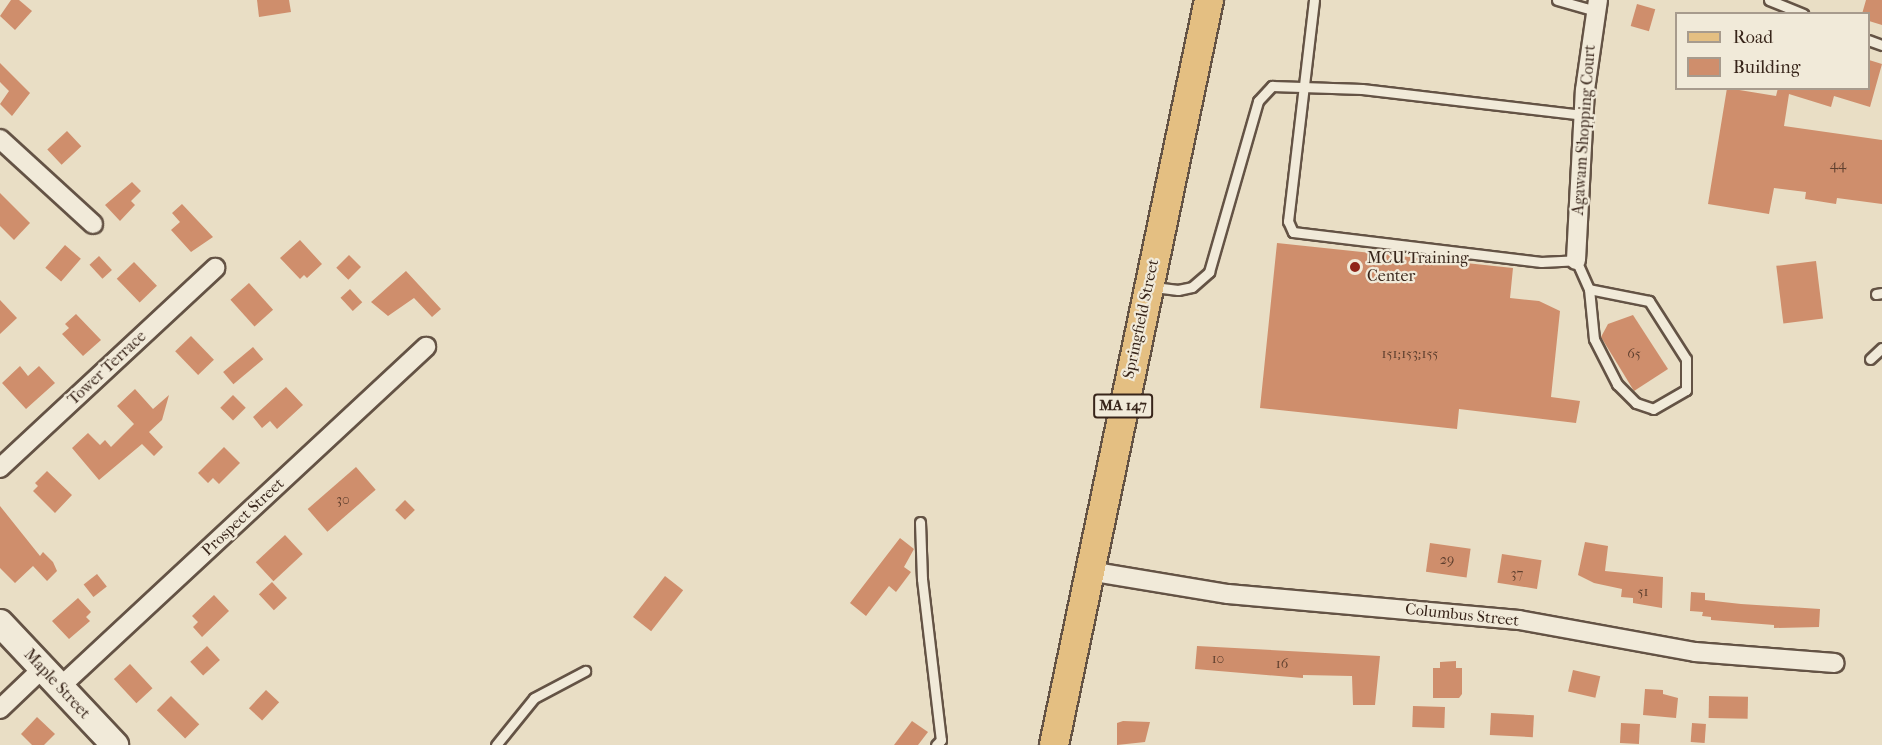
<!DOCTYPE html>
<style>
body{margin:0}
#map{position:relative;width:1882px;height:745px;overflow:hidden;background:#e9dec5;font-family:"IM FELL French Canon",serif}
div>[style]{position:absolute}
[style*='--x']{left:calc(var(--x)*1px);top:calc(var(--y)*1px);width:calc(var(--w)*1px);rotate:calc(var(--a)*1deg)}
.building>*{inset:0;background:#cf8e6c;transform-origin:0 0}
.roads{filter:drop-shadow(2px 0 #645345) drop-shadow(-2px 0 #645345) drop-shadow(0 2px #645345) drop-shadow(0 -2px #645345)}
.service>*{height:9px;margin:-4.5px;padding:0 4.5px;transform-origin:4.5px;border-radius:4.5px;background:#f1ead9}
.minor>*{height:18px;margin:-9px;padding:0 9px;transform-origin:9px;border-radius:9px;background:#f1ead9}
.secondary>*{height:26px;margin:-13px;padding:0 13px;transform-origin:13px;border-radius:13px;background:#f1ead9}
.primary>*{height:28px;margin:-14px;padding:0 14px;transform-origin:14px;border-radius:14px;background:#e4bf82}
.dots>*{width:16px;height:16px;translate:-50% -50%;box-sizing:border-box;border:3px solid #f1ead9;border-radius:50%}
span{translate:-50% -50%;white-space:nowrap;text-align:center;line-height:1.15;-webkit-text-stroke:4.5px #f1ead9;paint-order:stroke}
.number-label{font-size:14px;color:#5e3f2e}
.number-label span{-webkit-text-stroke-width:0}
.shield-label span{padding:2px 4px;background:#f1ead9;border:2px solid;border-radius:4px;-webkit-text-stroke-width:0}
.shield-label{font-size:15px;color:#38251a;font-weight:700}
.street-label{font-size:16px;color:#38251a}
.poi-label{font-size:16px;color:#38251a}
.left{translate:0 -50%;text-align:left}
.legend{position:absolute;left:1675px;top:12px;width:195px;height:78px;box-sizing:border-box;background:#f1ead9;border:2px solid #a79b8d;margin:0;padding:8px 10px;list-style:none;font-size:18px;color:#38251a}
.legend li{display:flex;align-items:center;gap:12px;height:30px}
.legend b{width:30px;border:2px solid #a79b8d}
</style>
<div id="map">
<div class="building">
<i style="clip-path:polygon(11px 0,19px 0,32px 11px,15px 30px,0 16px)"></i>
<i style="clip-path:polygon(257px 0,289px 0,291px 12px,259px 17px)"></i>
<i style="clip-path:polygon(1866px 0,1882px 0,1882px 25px,1869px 21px,1869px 14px,1862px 14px)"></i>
<i style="left:1637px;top:4px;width:19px;height:23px;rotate:16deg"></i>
<i style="clip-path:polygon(1869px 60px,1882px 64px,1870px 107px,1834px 96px,1831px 107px,1789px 94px,1784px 126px,1882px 140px,1882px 204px,1837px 198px,1836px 204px,1805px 199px,1806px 192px,1774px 188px,1769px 214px,1708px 204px,1727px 88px,1776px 96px,1778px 88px,1869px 88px)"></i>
<i style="clip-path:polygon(0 63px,30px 93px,12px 116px,0 104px,9px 91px,0 82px)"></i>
<i style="left:67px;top:131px;width:21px;height:27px;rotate:47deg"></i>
<i style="clip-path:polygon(132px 182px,141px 191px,131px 201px,135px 205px,120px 221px,105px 205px)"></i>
<i style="clip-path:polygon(0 193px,30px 223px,14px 240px,0 226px)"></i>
<i style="clip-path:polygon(182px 204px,213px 237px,191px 252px,171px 230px,180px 222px,172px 213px)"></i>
<i style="clip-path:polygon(300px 240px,322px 264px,307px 278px,304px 275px,300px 279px,280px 258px)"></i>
<i style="clip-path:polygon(1277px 243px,1513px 268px,1510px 298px,1539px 301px,1560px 311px,1551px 397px,1580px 401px,1576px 423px,1459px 409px,1457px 429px,1260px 408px)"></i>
<i style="left:65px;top:245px;width:21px;height:30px;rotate:41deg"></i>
<i style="left:349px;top:255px;width:17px;height:18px;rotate:45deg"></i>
<i style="left:99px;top:256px;width:19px;height:13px;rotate:47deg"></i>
<i style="left:1816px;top:261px;width:58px;height:40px;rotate:83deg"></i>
<i style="left:134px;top:262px;width:33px;height:24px;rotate:46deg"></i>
<i style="clip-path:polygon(406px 271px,441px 309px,432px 317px,414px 298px,388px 316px,371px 302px)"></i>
<i style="left:249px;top:283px;width:36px;height:25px;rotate:48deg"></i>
<i style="left:350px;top:289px;width:18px;height:13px;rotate:47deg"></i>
<i style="clip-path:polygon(0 300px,17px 318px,0 334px)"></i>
<i style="clip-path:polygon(76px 314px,101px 340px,83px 356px,62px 334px,69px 328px,65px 324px)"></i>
<i style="clip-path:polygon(1633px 315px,1668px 369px,1634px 391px,1601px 337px,1608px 324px)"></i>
<i style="left:191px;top:336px;width:33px;height:22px;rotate:46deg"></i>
<i style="left:253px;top:347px;width:16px;height:39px;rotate:50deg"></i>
<i style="clip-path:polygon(20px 366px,28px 376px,39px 366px,55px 383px,26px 409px,2px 383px)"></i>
<i style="clip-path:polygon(286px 387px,303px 405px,277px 429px,270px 421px,262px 428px,253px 417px)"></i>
<i style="clip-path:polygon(135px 389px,153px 409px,169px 395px,162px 420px,149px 432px,163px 447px,154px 456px,142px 444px,99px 480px,72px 448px,88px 433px,100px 445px,105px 440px,111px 447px,134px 424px,117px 406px)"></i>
<i style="left:233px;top:395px;width:18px;height:18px;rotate:45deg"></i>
<i style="clip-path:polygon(224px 447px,240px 463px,219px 484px,213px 478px,208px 483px,198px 473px)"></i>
<i style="left:356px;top:467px;width:30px;height:64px;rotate:49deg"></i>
<i style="clip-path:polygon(47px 471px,72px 495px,55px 513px,33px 491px,38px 486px,35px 483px)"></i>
<i style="left:405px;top:500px;width:14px;height:14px;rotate:45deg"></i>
<i style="clip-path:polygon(0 506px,40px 556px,43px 552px,53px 562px,57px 571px,47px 581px,33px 566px,15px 583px,0 568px)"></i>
<i style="left:285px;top:535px;width:26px;height:40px;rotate:47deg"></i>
<i style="clip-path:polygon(900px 538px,914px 549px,904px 567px,911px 572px,896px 592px,889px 586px,866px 616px,850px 603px)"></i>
<i style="clip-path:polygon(1585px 542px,1608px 546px,1605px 571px,1663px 577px,1662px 608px,1633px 603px,1633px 598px,1621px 597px,1622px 589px,1594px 583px,1578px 575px)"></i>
<i style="left:1430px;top:543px;width:41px;height:29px;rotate:8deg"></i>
<i style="left:1502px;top:554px;width:40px;height:29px;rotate:9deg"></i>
<i style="left:97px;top:574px;width:16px;height:17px;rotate:52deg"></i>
<i style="left:665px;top:576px;width:23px;height:52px;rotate:38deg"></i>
<i style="left:272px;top:582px;width:22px;height:18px;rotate:47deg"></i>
<i style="clip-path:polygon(1691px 592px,1705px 593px,1705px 600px,1741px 604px,1820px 609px,1819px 627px,1774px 628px,1774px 625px,1711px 620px,1711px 617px,1702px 616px,1703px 612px,1690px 611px)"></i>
<i style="clip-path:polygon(214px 595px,229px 611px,202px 637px,193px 627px,198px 622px,192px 616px)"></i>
<i style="clip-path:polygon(78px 598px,91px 612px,86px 617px,90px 621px,69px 639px,52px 621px)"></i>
<i style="left:207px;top:646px;width:19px;height:23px;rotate:47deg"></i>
<i style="clip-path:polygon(1197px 646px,1380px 656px,1375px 705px,1353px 705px,1352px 676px,1303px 675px,1303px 678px,1195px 669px)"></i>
<i style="clip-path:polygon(1456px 661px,1456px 668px,1462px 668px,1462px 694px,1459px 698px,1433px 698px,1433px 668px,1440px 668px,1440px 662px)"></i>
<i style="left:130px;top:664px;width:33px;height:22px;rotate:47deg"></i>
<i style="left:1573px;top:670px;width:28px;height:22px;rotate:13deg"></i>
<i style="clip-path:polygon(1645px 689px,1663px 690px,1663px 694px,1678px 698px,1676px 718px,1643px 715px)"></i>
<i style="left:266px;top:690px;width:18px;height:25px;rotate:43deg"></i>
<i style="left:171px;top:696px;width:40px;height:20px;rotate:45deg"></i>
<i style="left:1709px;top:696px;width:39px;height:22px;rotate:1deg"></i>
<i style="left:1413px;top:706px;width:32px;height:21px;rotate:2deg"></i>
<i style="left:1491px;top:713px;width:43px;height:22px;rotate:3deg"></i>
<i style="clip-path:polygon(37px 717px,55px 734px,44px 745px,32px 745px,21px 734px)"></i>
<i style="clip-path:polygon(912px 721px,928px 732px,918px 745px,894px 745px)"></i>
<i style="clip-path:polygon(1123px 721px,1150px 722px,1145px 742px,1117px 745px,1117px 723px)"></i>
<i style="left:1621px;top:723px;width:19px;height:20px;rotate:3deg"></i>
<i style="left:1692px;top:723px;width:14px;height:19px;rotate:4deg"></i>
</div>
<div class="roads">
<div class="service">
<i style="--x:1314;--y:0;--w:223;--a:96.7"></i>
<i style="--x:1288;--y:221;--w:12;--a:66"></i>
<i style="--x:1293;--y:232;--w:250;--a:6.9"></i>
<i style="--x:1541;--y:262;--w:35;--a:-3"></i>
<i style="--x:1576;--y:260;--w:32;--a:66"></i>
<i style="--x:1589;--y:289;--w:50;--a:84.3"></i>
<i style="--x:1594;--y:339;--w:51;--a:62.9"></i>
<i style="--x:1617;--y:384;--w:27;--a:45"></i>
<i style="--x:1636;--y:403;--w:18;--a:19"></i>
<i style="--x:1653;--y:409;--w:38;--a:-30"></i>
<i style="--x:1686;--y:390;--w:31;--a:-90"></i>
<i style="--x:1686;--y:359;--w:69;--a:-122.5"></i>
<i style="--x:1649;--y:301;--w:61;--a:-168.7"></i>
<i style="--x:1557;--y:0;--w:41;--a:15.8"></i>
<i style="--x:1769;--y:0;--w:37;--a:22"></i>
<i style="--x:1868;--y:40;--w:15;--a:20"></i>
<i style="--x:1154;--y:287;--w:24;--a:7"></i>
<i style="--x:1178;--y:290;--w:14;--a:-12"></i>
<i style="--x:1192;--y:287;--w:23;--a:-41"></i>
<i style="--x:1209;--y:272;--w:178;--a:-74"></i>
<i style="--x:1258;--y:101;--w:21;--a:-47"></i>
<i style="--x:1272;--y:86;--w:90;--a:1.9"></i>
<i style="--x:1362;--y:89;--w:224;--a:6.7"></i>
<i style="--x:1876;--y:294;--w:6;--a:-9"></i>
<i style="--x:1870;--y:359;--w:16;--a:-43"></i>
<i style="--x:920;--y:522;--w:57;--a:88"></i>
<i style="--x:922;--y:579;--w:162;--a:83.3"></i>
<i style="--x:941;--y:740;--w:7;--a:135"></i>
<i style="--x:496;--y:745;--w:60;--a:-51"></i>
<i style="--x:534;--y:698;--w:58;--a:-27.9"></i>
</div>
<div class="minor">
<i style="--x:0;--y:139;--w:126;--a:42.4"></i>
<i style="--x:1576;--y:260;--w:170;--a:-87"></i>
<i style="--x:1585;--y:90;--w:91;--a:-81.8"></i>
<i style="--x:0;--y:468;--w:294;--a:-42.9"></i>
<i style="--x:1089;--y:571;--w:141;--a:9.4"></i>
<i style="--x:1228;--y:594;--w:292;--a:5.1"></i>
<i style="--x:1519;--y:620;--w:179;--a:10.3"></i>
<i style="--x:1695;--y:652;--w:140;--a:4.5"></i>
<i style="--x:60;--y:687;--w:500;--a:-42.9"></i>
<i style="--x:0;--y:709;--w:59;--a:-43.6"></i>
</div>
<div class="secondary">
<i style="--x:0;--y:623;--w:168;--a:46.7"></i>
</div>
<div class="primary">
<i style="--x:1054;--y:745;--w:761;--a:-78.25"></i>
</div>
</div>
<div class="dots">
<i style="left:1355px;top:267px;background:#8f2418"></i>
</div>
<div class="number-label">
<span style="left:1838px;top:165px">44</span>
<span style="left:1410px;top:354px">151;153;155</span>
<span style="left:1634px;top:354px">65</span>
<span style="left:343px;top:500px">30</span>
<span style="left:1447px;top:560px">29</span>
<span style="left:1517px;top:574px">37</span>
<span style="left:1643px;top:592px">51</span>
<span style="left:1218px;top:659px">10</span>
<span style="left:1282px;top:664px">16</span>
</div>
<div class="shield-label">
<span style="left:1123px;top:406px">MA 147</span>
</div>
<div class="street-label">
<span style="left:1584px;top:130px;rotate:-86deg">Agawam Shopping Court</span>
<span style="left:1141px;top:319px;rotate:-78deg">Springfield Street</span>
<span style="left:107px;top:368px;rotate:-43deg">Tower Terrace</span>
<span style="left:243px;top:517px;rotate:-43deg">Prospect Street</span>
<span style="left:1462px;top:615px;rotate:6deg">Columbus Street</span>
<span style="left:57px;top:684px;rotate:47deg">Maple Street</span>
</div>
<div class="poi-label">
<span class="left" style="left:1367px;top:267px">MCU Training<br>Center</span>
</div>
<ul class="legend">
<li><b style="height:8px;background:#e4bf82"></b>Road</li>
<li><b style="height:16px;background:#cf8e6c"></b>Building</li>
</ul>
</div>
